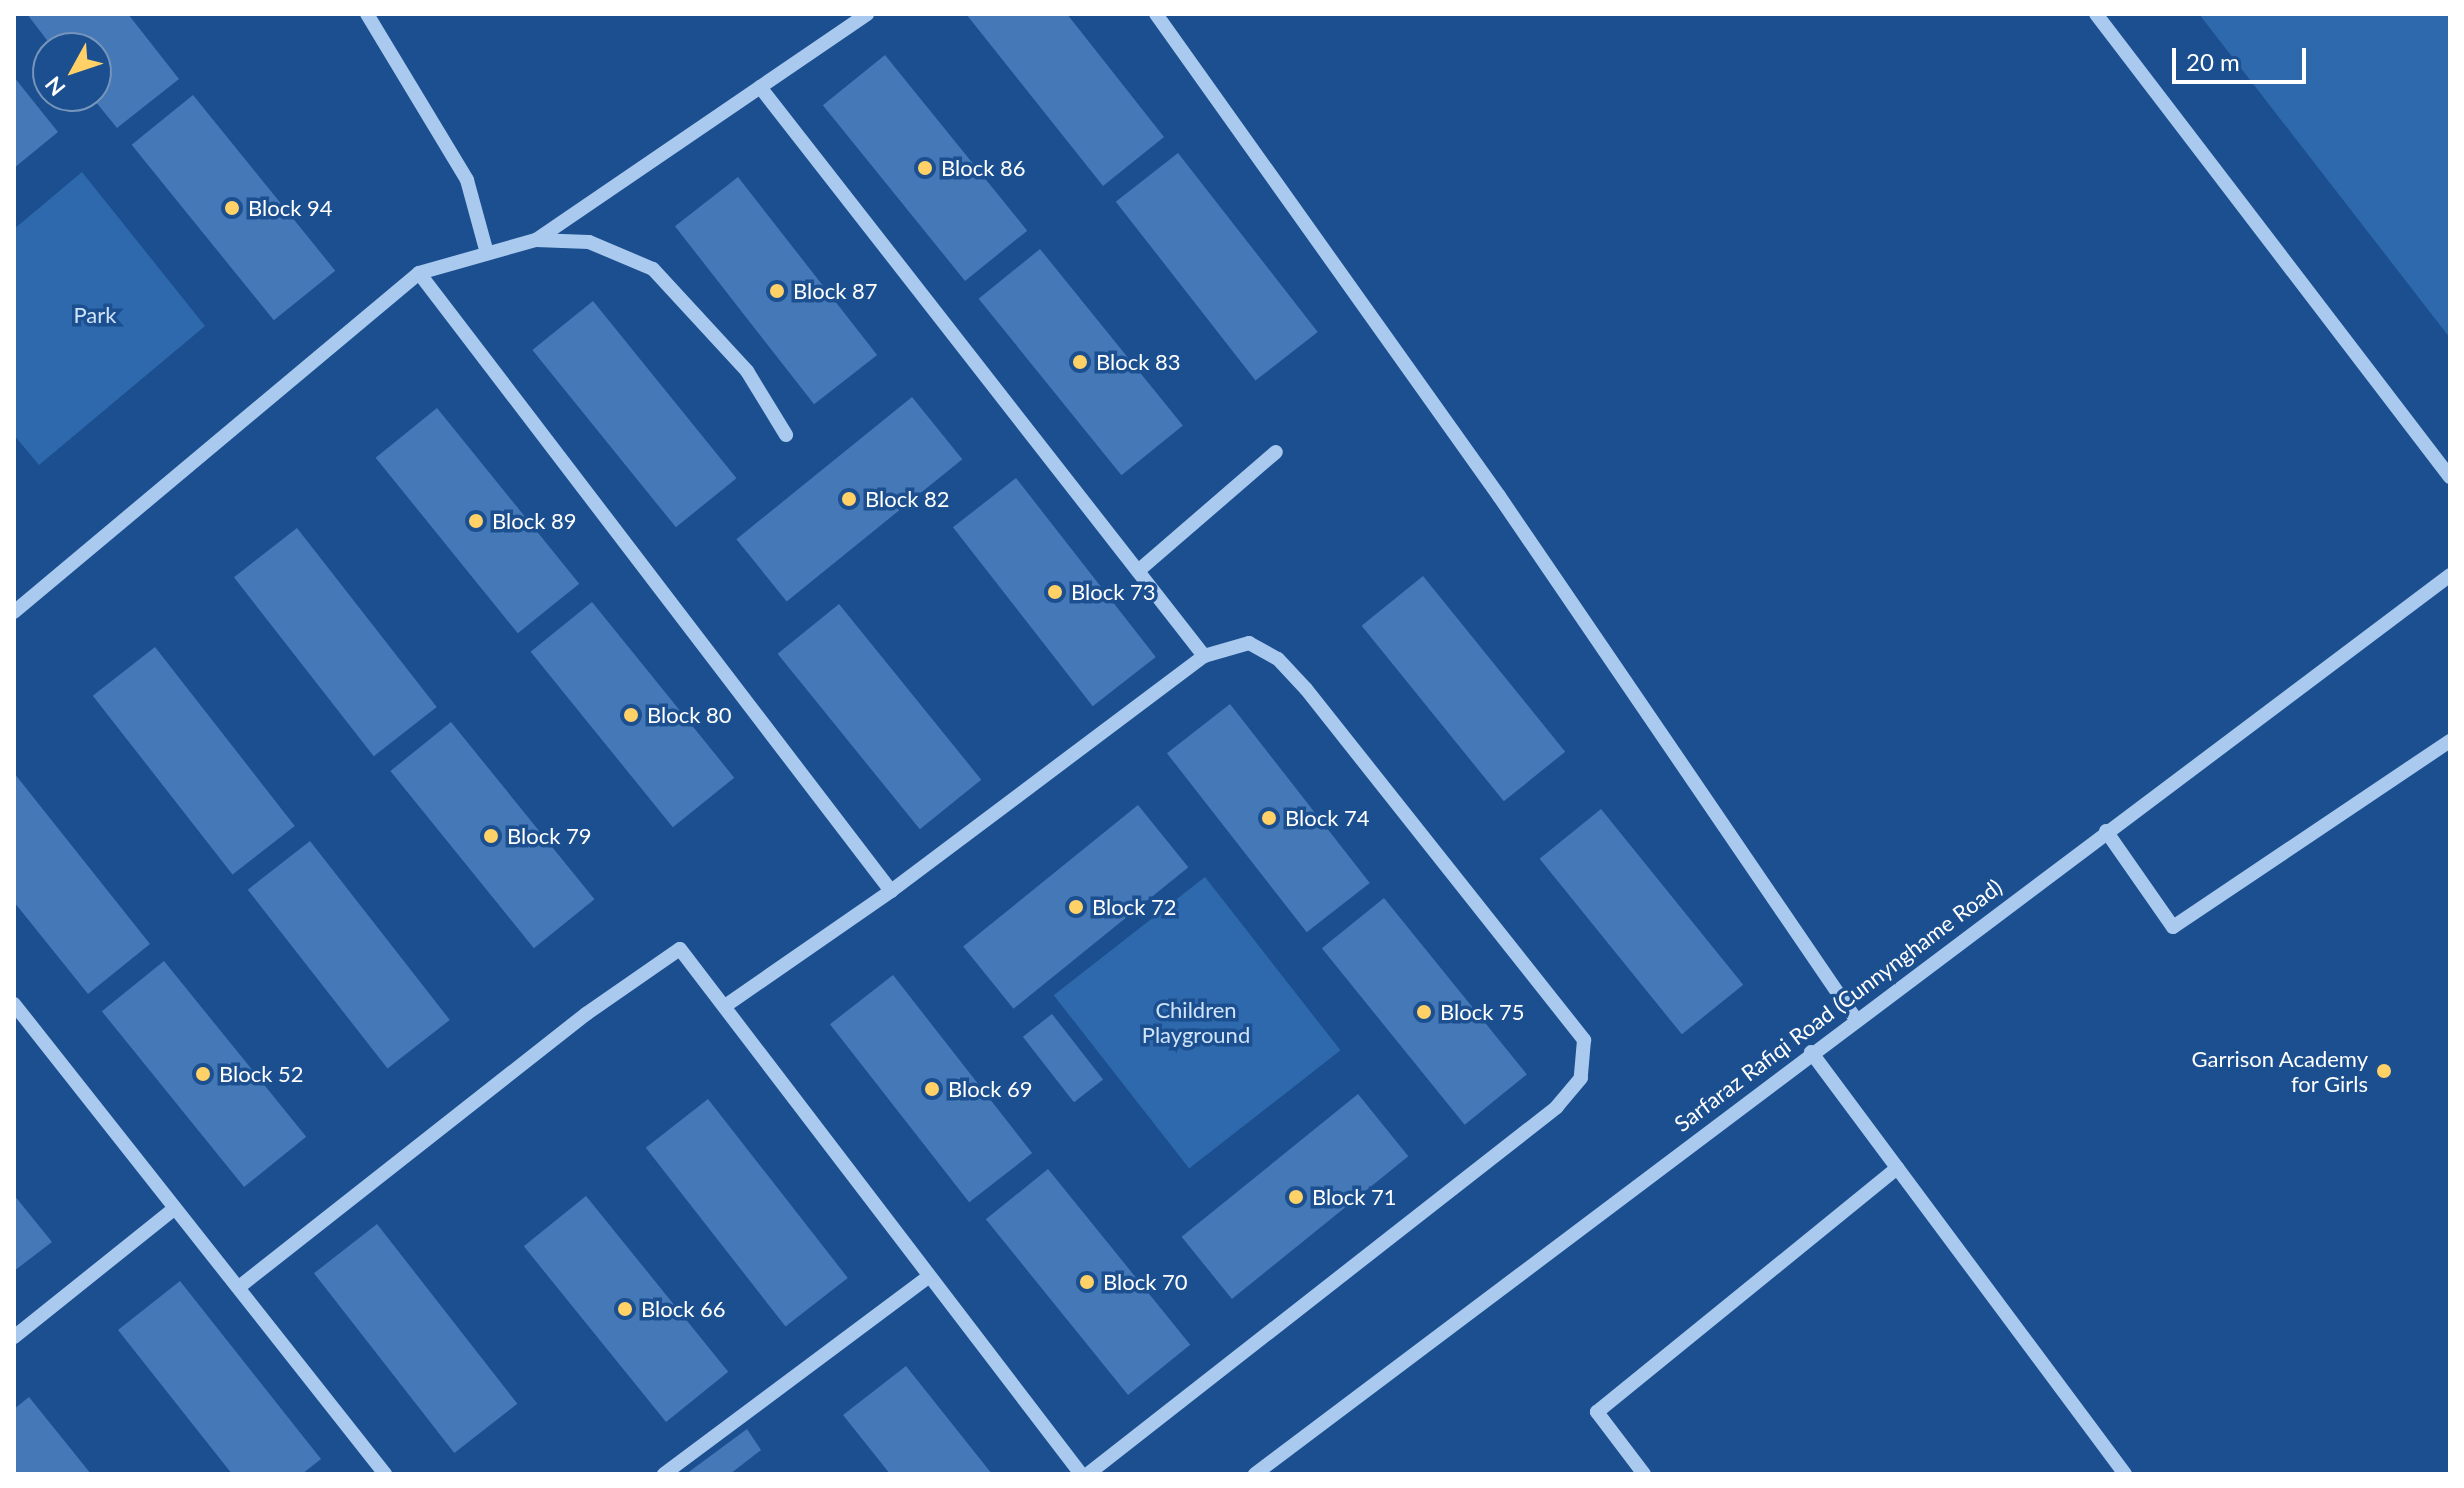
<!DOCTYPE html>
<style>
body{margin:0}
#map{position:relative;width:2464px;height:1488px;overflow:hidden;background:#1b4f8f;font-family:Lato,sans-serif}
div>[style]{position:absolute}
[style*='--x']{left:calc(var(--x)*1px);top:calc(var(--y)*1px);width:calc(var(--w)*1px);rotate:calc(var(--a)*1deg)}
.green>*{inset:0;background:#2e69ad;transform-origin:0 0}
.building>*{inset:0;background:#4478b7;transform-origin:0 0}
.minor>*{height:14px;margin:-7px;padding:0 7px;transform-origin:7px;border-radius:7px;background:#a9c9ee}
.dots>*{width:22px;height:22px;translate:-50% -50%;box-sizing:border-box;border:4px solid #1b4f8f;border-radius:50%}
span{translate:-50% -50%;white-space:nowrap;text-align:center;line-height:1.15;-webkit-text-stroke:7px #1b4f8f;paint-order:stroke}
.poi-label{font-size:22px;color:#fff}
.left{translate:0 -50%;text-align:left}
.right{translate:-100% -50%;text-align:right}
.park-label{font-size:22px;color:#cfe3fa}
.street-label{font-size:22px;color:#fff}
.frame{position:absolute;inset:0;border:16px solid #fff;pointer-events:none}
.north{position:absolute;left:32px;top:32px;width:80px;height:80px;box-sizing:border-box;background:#1b4f8f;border:2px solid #7695bc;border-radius:50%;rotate:230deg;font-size:22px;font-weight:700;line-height:32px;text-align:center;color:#fff}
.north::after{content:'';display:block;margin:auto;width:28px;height:36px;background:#ffd166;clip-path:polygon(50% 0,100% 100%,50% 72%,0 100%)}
.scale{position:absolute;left:2172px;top:48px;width:134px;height:36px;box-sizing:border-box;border:4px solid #fff;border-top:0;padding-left:10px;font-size:24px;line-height:28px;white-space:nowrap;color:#fff;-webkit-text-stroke:6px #1b4f8f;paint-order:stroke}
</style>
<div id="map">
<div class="green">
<i style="clip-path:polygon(2199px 14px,2450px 14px,2450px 338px)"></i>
<i style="clip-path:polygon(82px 172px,205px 326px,39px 465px,14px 435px,14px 229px)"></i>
<i style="left:1205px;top:877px;width:220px;height:192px;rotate:52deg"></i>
</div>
<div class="building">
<i style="clip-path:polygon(27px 14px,128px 14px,179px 79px,117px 128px,91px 96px,96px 96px,96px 48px,53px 48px)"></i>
<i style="clip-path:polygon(966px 14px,1067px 14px,1164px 137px,1103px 186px)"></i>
<i style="left:885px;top:55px;width:226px;height:80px;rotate:51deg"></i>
<i style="clip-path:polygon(14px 77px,58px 132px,14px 168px)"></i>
<i style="left:193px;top:95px;width:226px;height:79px;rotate:51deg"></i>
<i style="left:1178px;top:153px;width:227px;height:79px;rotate:52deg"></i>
<i style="left:738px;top:177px;width:226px;height:80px;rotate:52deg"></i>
<i style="left:1040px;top:249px;width:227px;height:79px;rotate:51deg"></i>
<i style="left:593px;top:301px;width:228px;height:78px;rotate:51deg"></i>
<i style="left:912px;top:397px;width:80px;height:226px;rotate:51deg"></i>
<i style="left:437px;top:408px;width:226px;height:79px;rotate:51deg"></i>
<i style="left:1016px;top:478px;width:227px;height:80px;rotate:52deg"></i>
<i style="left:297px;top:528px;width:227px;height:80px;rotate:52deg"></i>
<i style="left:1423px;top:576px;width:226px;height:79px;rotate:51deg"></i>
<i style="left:592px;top:602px;width:226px;height:79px;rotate:51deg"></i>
<i style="left:839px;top:604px;width:226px;height:79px;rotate:51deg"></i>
<i style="left:155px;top:647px;width:227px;height:79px;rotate:52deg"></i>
<i style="left:1230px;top:704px;width:227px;height:80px;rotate:52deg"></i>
<i style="left:451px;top:722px;width:228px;height:78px;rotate:51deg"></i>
<i style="clip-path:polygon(14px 773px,150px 944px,88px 994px,14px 902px)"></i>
<i style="left:1138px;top:805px;width:80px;height:225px;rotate:51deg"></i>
<i style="left:1601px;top:809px;width:226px;height:79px;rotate:51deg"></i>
<i style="left:310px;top:841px;width:227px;height:79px;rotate:52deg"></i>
<i style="left:1384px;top:898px;width:227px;height:80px;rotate:51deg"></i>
<i style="left:164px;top:961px;width:226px;height:80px;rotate:51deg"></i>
<i style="left:893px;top:975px;width:226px;height:80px;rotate:52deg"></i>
<i style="left:1052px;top:1014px;width:83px;height:37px;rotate:52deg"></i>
<i style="left:1358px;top:1094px;width:80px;height:227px;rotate:51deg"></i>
<i style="left:708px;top:1099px;width:227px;height:79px;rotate:52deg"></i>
<i style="left:1048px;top:1169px;width:226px;height:80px;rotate:51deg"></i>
<i style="clip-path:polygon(14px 1195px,52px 1242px,14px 1271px)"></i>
<i style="left:586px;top:1196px;width:226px;height:80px;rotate:51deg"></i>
<i style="left:377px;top:1224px;width:228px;height:80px;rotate:52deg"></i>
<i style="clip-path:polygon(180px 1281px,321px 1459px,302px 1474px,232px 1474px,118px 1330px)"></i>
<i style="clip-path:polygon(906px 1366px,992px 1474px,890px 1474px,843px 1415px)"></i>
<i style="clip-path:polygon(29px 1397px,91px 1474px,14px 1474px,14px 1409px)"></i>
<i style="clip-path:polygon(747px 1429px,761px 1450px,730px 1474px,686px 1474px)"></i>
</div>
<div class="minor">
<i style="--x:367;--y:14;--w:194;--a:58.9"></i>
<i style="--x:467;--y:180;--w:76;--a:74.7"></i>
<i style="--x:1156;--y:14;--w:592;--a:54.56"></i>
<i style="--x:1499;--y:496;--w:632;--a:55.71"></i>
<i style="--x:2096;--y:14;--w:583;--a:52.6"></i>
<i style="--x:760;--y:87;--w:722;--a:52.03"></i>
<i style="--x:536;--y:240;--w:401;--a:-34.3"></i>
<i style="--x:419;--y:273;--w:778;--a:52.63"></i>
<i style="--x:1138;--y:571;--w:182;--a:-40.8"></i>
<i style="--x:14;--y:612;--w:528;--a:-39.93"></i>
<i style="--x:419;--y:273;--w:122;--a:-15.8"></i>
<i style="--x:536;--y:240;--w:53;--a:2.2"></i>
<i style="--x:589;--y:242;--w:69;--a:22.9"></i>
<i style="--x:653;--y:269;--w:139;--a:47.3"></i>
<i style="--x:747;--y:371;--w:75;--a:58.6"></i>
<i style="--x:2106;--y:831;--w:117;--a:55.1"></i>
<i style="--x:2173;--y:927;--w:334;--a:-33.9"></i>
<i style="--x:14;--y:1004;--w:599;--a:51.71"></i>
<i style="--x:725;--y:1006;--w:202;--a:-34.7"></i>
<i style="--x:891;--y:891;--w:391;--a:-36.9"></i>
<i style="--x:1204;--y:656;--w:47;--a:-16.1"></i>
<i style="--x:1249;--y:643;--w:33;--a:29"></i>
<i style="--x:1278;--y:659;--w:41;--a:47"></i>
<i style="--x:1306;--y:689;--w:448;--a:51.6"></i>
<i style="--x:1584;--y:1040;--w:38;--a:95"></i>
<i style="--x:1581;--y:1078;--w:38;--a:130"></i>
<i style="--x:1557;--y:1107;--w:596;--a:141.96"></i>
<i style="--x:1811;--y:1052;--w:526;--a:53.35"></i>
<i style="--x:239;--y:1287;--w:442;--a:-38.2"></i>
<i style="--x:586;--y:1014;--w:114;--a:-34.7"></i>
<i style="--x:680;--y:949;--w:661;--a:52.63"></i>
<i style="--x:14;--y:1337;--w:206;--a:-38.7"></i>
<i style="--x:664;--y:1474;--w:328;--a:-36.7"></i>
<i style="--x:1255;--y:1474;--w:1495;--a:-36.95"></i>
<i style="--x:1644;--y:1474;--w:78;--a:-127.2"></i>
<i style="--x:1597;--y:1412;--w:387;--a:-39.1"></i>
</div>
<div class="dots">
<i style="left:925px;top:168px;background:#ffd166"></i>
<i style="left:232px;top:208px;background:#ffd166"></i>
<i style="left:777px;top:291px;background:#ffd166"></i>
<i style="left:1080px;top:362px;background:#ffd166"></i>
<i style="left:849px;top:499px;background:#ffd166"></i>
<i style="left:476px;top:521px;background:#ffd166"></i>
<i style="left:1055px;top:592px;background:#ffd166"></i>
<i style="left:631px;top:715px;background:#ffd166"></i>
<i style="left:1269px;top:818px;background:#ffd166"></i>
<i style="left:491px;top:836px;background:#ffd166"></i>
<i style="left:1076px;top:907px;background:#ffd166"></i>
<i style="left:1424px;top:1012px;background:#ffd166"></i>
<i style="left:2384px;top:1071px;background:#ffd166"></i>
<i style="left:203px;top:1074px;background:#ffd166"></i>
<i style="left:932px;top:1089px;background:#ffd166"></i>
<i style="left:1296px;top:1197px;background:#ffd166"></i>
<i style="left:1087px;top:1282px;background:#ffd166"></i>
<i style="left:625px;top:1309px;background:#ffd166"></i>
</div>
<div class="poi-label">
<span class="left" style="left:941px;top:168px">Block 86</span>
<span class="left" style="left:248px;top:208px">Block 94</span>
<span class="left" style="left:793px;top:291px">Block 87</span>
<span class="left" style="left:1096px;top:362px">Block 83</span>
<span class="left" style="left:865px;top:499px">Block 82</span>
<span class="left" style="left:492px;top:521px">Block 89</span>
<span class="left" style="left:1071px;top:592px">Block 73</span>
<span class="left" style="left:647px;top:715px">Block 80</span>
<span class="left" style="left:1285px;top:818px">Block 74</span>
<span class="left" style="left:507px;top:836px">Block 79</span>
<span class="left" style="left:1092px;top:907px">Block 72</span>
<span class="left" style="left:1440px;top:1012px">Block 75</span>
<span class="right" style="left:2368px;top:1071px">Garrison Academy<br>for Girls</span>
<span class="left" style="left:219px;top:1074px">Block 52</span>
<span class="left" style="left:948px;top:1089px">Block 69</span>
<span class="left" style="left:1312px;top:1197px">Block 71</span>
<span class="left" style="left:1103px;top:1282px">Block 70</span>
<span class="left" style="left:641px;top:1309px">Block 66</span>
</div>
<div class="park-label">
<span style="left:95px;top:315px">Park</span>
<span style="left:1196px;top:1022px">Children<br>Playground</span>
</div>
<div class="street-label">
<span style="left:1838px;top:1005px;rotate:-37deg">Sarfaraz Rafiqi Road (Cunnynghame Road)</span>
</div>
<div class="frame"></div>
<div class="north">N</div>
<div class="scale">20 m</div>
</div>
